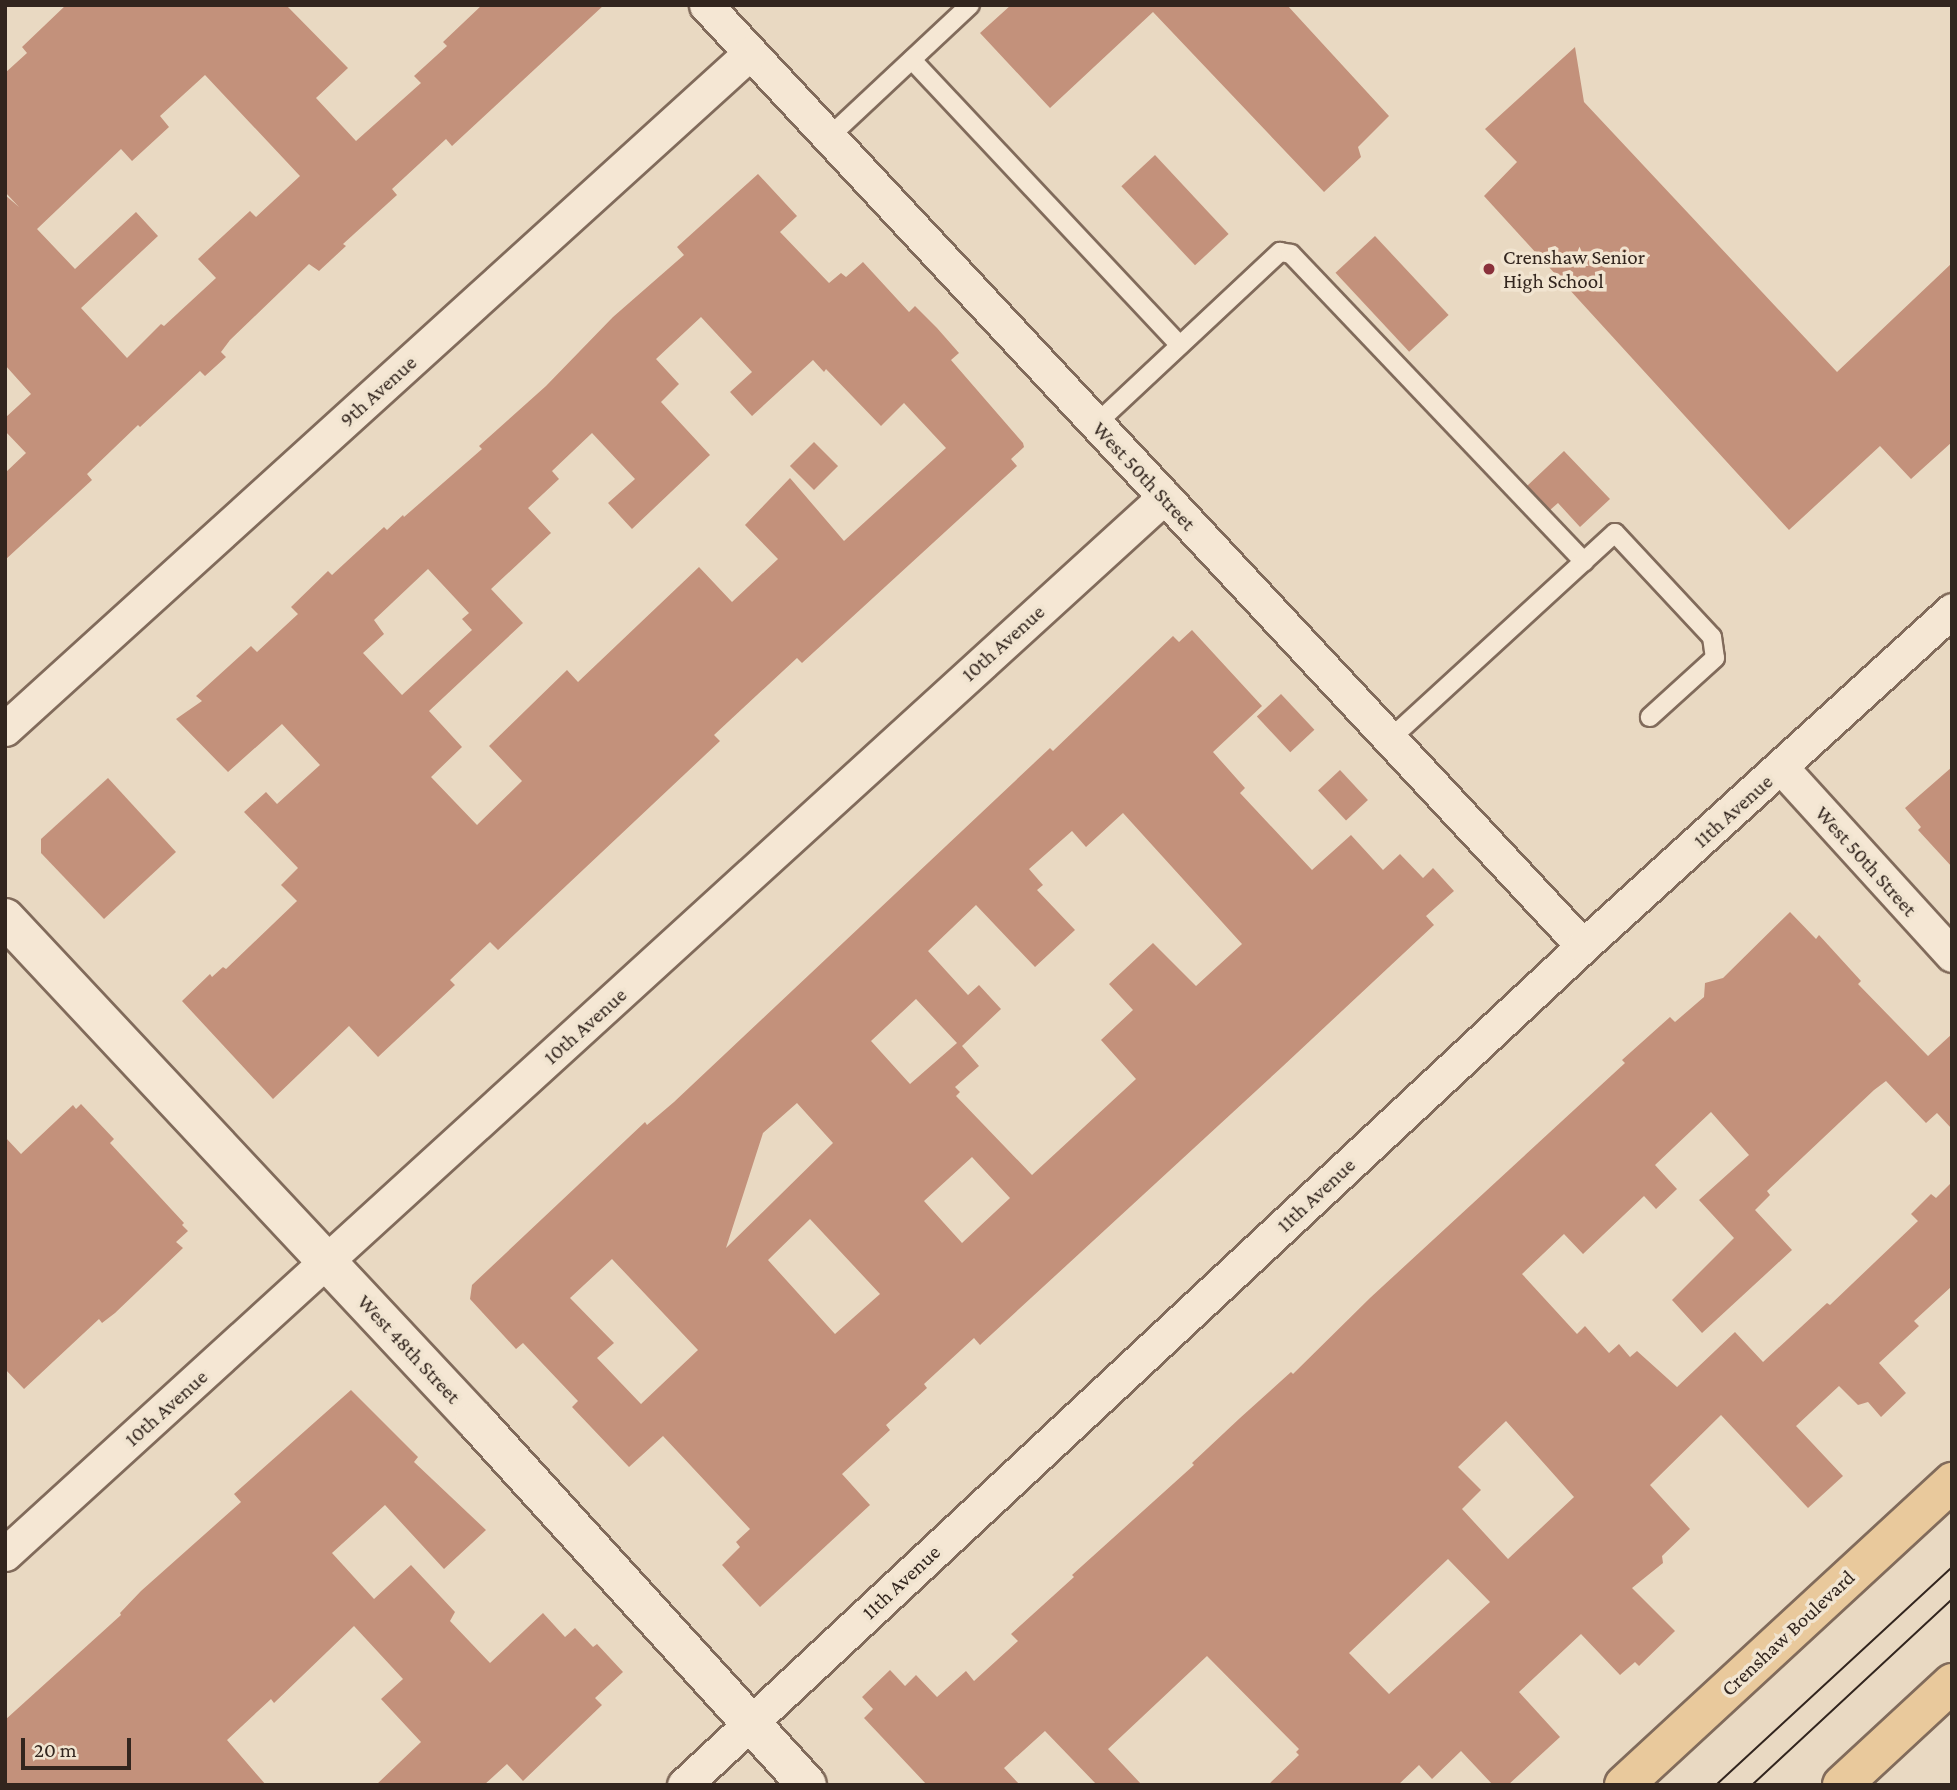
<!DOCTYPE html>
<style>
body{margin:0}
#map{position:relative;width:1957px;height:1790px;overflow:hidden;background:#e9d9c2;font-family:"Crimson Pro",serif}
div>[style]{position:absolute}
[style*='--x']{left:calc(var(--x)*1px);top:calc(var(--y)*1px);width:calc(var(--w)*1px);rotate:calc(var(--a)*1deg)}
.building>*{inset:0;background:#c3917b;transform-origin:0 0}
.roads{filter:drop-shadow(2px 0 #816b5b) drop-shadow(-2px 0 #816b5b) drop-shadow(0 2px #816b5b) drop-shadow(0 -2px #816b5b)}
.lane>*{height:18px;margin:-9px;padding:0 9px;transform-origin:9px;border-radius:9px;background:#f5e7d4}
.street>*{height:33px;margin:-16.5px;padding:0 16.5px;transform-origin:16.5px;border-radius:16.5px;background:#f5e7d4}
.secondary>*{height:38px;margin:-19px;padding:0 19px;transform-origin:19px;border-radius:19px;background:#f5e7d4}
.primary>*{height:38px;margin:-19px;padding:0 19px;transform-origin:19px;border-radius:19px;background:#e9c99c}
.tram>*{height:2px;margin:-1px;padding:0 1px;transform-origin:1px;border-radius:1px;background:#32251e}
.dots>*{width:19px;height:19px;translate:-50% -50%;box-sizing:border-box;border:4px solid #f1e4d0;border-radius:50%}
span{translate:-50% -50%;white-space:nowrap;text-align:center;line-height:1.15;-webkit-text-stroke:7px #f1e4d0;paint-order:stroke}
.poi-label{font-size:21px;color:#32251e}
.left{translate:0 -50%;text-align:left}
.street-label{font-size:21px;color:#32251e}
.frame{position:absolute;inset:0;border:7px solid #32251e;pointer-events:none}
.scale{position:absolute;left:21px;top:1738px;width:110px;height:32px;box-sizing:border-box;border:4px solid #32251e;border-top:0;padding-left:9px;font-size:21px;line-height:24px;white-space:nowrap;color:#32251e;-webkit-text-stroke:5px #f1e4d0;paint-order:stroke}
</style>
<div id="map">
<div class="building">
<i style="clip-path:polygon(evenodd,66px 5px,286px 5px,348px 68px,316px 98px,356px 141px,421px 83px,414px 76px,447px 46px,443px 42px,482px 5px,604px 5px,452px 146px,446px 139px,392px 189px,397px 195px,343px 244px,346px 246px,319px 271px,309px 264px,230px 340px,221px 352px,226px 357px,205px 376px,200px 371px,140px 427px,138px 425px,87px 474px,92px 480px,5px 560px,5px 473px,26px 453px,5px 431px,5px 418px,31px 394px,5px 365px,5px 195px,19px 207px,5px 192px,5px 73px,27px 53px,22px 47px,66px 5px,205px 75px,300px 176px,256px 217px,250px 211px,198px 259px,216px 278px,164px 326px,161px 324px,127px 358px,81px 308px,158px 236px,136px 212px,75px 269px,37px 229px,121px 149px,132px 161px,169px 127px,160px 116px,205px 75px)"></i>
<i style="clip-path:polygon(1011px 5px,1287px 5px,1389px 116px,1358px 147px,1361px 157px,1324px 192px,1153px 12px,1050px 108px,980px 33px)"></i>
<i style="clip-path:polygon(1575px 47px,1584px 102px,1837px 372px,1952px 263px,1952px 442px,1911px 479px,1880px 446px,1789px 530px,1484px 196px,1517px 162px,1485px 129px)"></i>
<i style="left:1155px;top:155px;width:108px;height:46px;rotate:47deg"></i>
<i style="clip-path:polygon(evenodd,758px 174px,797px 216px,780px 232px,829px 283px,841px 273px,846px 277px,863px 262px,909px 312px,915px 306px,937px 328px,959px 353px,951px 360px,1023px 443px,1024px 447px,1011px 459px,1017px 466px,802px 663px,797px 658px,714px 735px,720px 741px,498px 950px,490px 942px,450px 980px,455px 985px,378px 1057px,349px 1026px,273px 1099px,182px 1001px,210px 974px,212px 977px,223px 967px,226px 969px,297px 901px,281px 885px,298px 868px,244px 812px,266px 792px,277px 804px,320px 765px,282px 724px,228px 772px,176px 719px,202px 701px,196px 696px,251px 646px,257px 652px,298px 614px,291px 607px,328px 571px,332px 575px,384px 527px,387px 530px,403px 515px,404px 517px,482px 449px,479px 446px,546px 386px,613px 317px,684px 255px,677px 247px,758px 174px,701px 317px,752px 372px,730px 392px,752px 416px,813px 360px,824px 372px,826px 369px,881px 426px,904px 403px,946px 448px,844px 541px,790px 478px,745px 525px,778px 559px,732px 602px,699px 567px,578px 682px,567px 670px,489px 746px,522px 781px,477px 825px,431px 777px,462px 747px,429px 711px,523px 623px,491px 589px,551px 533px,528px 508px,559px 479px,552px 471px,592px 433px,635px 479px,608px 503px,632px 529px,710px 455px,661px 402px,679px 384px,656px 359px,701px 317px,758px 174px,428px 569px,469px 613px,462px 619px,472px 630px,402px 695px,363px 653px,384px 634px,374px 620px,428px 569px)"></i>
<i style="left:1375px;top:236px;width:108px;height:54px;rotate:47deg"></i>
<i style="left:814px;top:442px;width:34px;height:34px;rotate:45deg"></i>
<i style="clip-path:polygon(1564px 451px,1610px 499px,1580px 527px,1558px 503px,1550px 510px,1527px 486px)"></i>
<i style="clip-path:polygon(evenodd,1192px 630px,1262px 706px,1213px 752px,1245px 788px,1240px 793px,1312px 870px,1351px 835px,1383px 870px,1400px 854px,1423px 878px,1433px 868px,1454px 891px,1426px 916px,1434px 925px,1282px 1067px,980px 1345px,974px 1338px,924px 1384px,927px 1388px,886px 1425px,890px 1430px,842px 1474px,870px 1505px,760px 1607px,722px 1565px,740px 1547px,736px 1542px,750px 1529px,663px 1436px,629px 1467px,572px 1407px,578px 1401px,523px 1343px,516px 1349px,470px 1299px,472px 1285px,645px 1122px,647px 1125px,674px 1102px,1050px 748px,1053px 751px,1173px 636px,1179px 642px,1192px 630px,1123px 813px,1242px 944px,1196px 986px,1153px 943px,1109px 984px,1133px 1010px,1101px 1040px,1136px 1079px,1032px 1175px,956px 1096px,960px 1092px,955px 1087px,979px 1066px,962px 1046px,1001px 1009px,979px 985px,968px 995px,928px 951px,976px 905px,1035px 967px,1075px 930px,1037px 890px,1043px 885px,1029px 869px,1072px 831px,1086px 847px,1123px 813px,1192px 630px,916px 999px,957px 1043px,910px 1084px,871px 1041px,916px 999px,1192px 630px,797px 1103px,833px 1143px,726px 1248px,763px 1133px,797px 1103px,1192px 630px,972px 1157px,1010px 1198px,962px 1243px,924px 1201px,972px 1157px,1192px 630px,810px 1219px,880px 1294px,835px 1334px,768px 1260px,810px 1219px,1192px 630px,612px 1259px,698px 1350px,641px 1404px,597px 1358px,614px 1343px,570px 1298px,612px 1259px)"></i>
<i style="left:1281px;top:694px;width:49px;height:33px;rotate:47deg"></i>
<i style="clip-path:polygon(1952px 767px,1952px 867px,1918px 830px,1921px 827px,1905px 808px)"></i>
<i style="left:1340px;top:770px;width:41px;height:30px;rotate:47deg"></i>
<i style="clip-path:polygon(108px 778px,176px 852px,104px 919px,41px 853px,41px 839px)"></i>
<i style="clip-path:polygon(evenodd,1790px 912px,1816px 939px,1819px 935px,1861px 981px,1858px 984px,1928px 1056px,1952px 1034px,1952px 1129px,1937px 1113px,1926px 1123px,1886px 1081px,1874px 1090px,1767px 1191px,1770px 1195px,1755px 1210px,1792px 1250px,1702px 1333px,1672px 1300px,1734px 1238px,1699px 1200px,1749px 1155px,1711px 1112px,1655px 1165px,1677px 1189px,1656px 1209px,1644px 1196px,1583px 1254px,1564px 1234px,1522px 1274px,1577px 1334px,1585px 1326px,1609px 1353px,1619px 1344px,1630px 1357px,1637px 1351px,1677px 1387px,1735px 1332px,1763px 1362px,1827px 1303px,1830px 1305px,1918px 1221px,1911px 1214px,1931px 1194px,1936px 1198px,1952px 1182px,1952px 1286px,1914px 1321px,1919px 1326px,1879px 1363px,1906px 1393px,1881px 1417px,1868px 1402px,1858px 1405px,1839px 1386px,1796px 1426px,1843px 1476px,1808px 1508px,1721px 1415px,1650px 1485px,1690px 1529px,1662px 1556px,1663px 1563px,1632px 1588px,1675px 1631px,1639px 1666px,1635px 1662px,1620px 1675px,1581px 1634px,1519px 1692px,1560px 1737px,1508px 1785px,1493px 1785px,1461px 1751px,1432px 1779px,1419px 1765px,1398px 1785px,1268px 1785px,1299px 1755px,1296px 1752px,1299px 1749px,1207px 1656px,1108px 1749px,1142px 1785px,1097px 1785px,1045px 1731px,1004px 1768px,1020px 1785px,927px 1785px,864px 1718px,873px 1709px,862px 1697px,890px 1670px,905px 1686px,916px 1675px,937px 1697px,966px 1671px,974px 1681px,1018px 1641px,1011px 1634px,1074px 1577px,1072px 1575px,1194px 1465px,1192px 1463px,1240px 1418px,1291px 1372px,1293px 1374px,1370px 1298px,1625px 1063px,1622px 1060px,1670px 1017px,1675px 1022px,1704px 997px,1705px 983px,1723px 978px,1790px 912px,1506px 1421px,1574px 1497px,1508px 1559px,1462px 1509px,1481px 1490px,1458px 1467px,1506px 1421px,1790px 912px,1448px 1559px,1490px 1602px,1389px 1694px,1349px 1653px,1448px 1559px)"></i>
<i style="clip-path:polygon(81px 1104px,114px 1139px,110px 1143px,184px 1223px,182px 1225px,188px 1231px,176px 1242px,183px 1248px,115px 1313px,102px 1323px,99px 1319px,24px 1389px,5px 1369px,5px 1137px,21px 1154px,73px 1105px,76px 1109px)"></i>
<i style="clip-path:polygon(351px 1390px,418px 1457px,414px 1462px,486px 1530px,444px 1569px,385px 1505px,332px 1553px,374px 1599px,411px 1565px,455px 1612px,450px 1621px,490px 1663px,543px 1613px,565px 1637px,575px 1628px,593px 1647px,597px 1644px,623px 1672px,595px 1698px,602px 1705px,523px 1781px,507px 1764px,484px 1785px,376px 1785px,421px 1742px,381px 1699px,403px 1679px,354px 1626px,274px 1703px,271px 1699px,227px 1740px,266px 1785px,5px 1785px,5px 1720px,121px 1615px,120px 1613px,141px 1591px,241px 1502px,234px 1494px)"></i>
</div>
<div class="roads">
<div class="lane">
<i style="--x:912;--y:60;--w:391;--a:46.8"></i>
<i style="--x:829;--y:137;--w:193;--a:-43.1"></i>
<i style="--x:1096;--y:424;--w:252;--a:-43.1"></i>
<i style="--x:1280;--y:252;--w:11;--a:10"></i>
<i style="--x:1291;--y:254;--w:425;--a:46.4"></i>
<i style="--x:1390;--y:739;--w:305;--a:-42.5"></i>
<i style="--x:1615;--y:533;--w:142;--a:47"></i>
<i style="--x:1712;--y:637;--w:21;--a:82"></i>
<i style="--x:1715;--y:658;--w:88;--a:137.8"></i>
</div>
<div class="street">
<i style="--x:706;--y:5;--w:1286;--a:47.02"></i>
<i style="--x:5;--y:729;--w:1006;--a:-42.22"></i>
<i style="--x:1781;--y:767;--w:254;--a:47.7"></i>
<i style="--x:5;--y:1554;--w:1569;--a:-42.36"></i>
<i style="--x:684;--y:1785;--w:1230;--a:-43.02"></i>
<i style="--x:1583;--y:946;--w:499;--a:-42.3"></i>
</div>
<div class="secondary">
<i style="--x:5;--y:918;--w:688;--a:46.89"></i>
<i style="--x:475;--y:1420;--w:493;--a:47.7"></i>
</div>
<div class="primary">
<i style="--x:1624;--y:1785;--w:447;--a:-42.7"></i>
<i style="--x:1842;--y:1785;--w:150;--a:-42.8"></i>
</div>
</div>
<div class="tram">
<i style="--x:1716;--y:1785;--w:321;--a:-42.7"></i>
<i style="--x:1752;--y:1785;--w:273;--a:-42.9"></i>
</div>
<div class="dots">
<i style="left:1489px;top:269px;background:#8a313b"></i>
</div>
<div class="poi-label">
<span class="left" style="left:1503px;top:269px">Crenshaw Senior<br>High School</span>
</div>
<div class="street-label">
<span style="left:378px;top:391px;rotate:-42deg">9th Avenue</span>
<span style="left:1144px;top:476px;rotate:47deg">West 50th Street</span>
<span style="left:1003px;top:643px;rotate:-42deg">10th Avenue</span>
<span style="left:1733px;top:811px;rotate:-42deg">11th Avenue</span>
<span style="left:1866px;top:861px;rotate:48deg">West 50th Street</span>
<span style="left:585px;top:1026px;rotate:-42deg">10th Avenue</span>
<span style="left:1316px;top:1195px;rotate:-43deg">11th Avenue</span>
<span style="left:409px;top:1349px;rotate:47deg">West 48th Street</span>
<span style="left:166px;top:1408px;rotate:-42deg">10th Avenue</span>
<span style="left:901px;top:1582px;rotate:-43deg">11th Avenue</span>
<span style="left:1788px;top:1633px;rotate:-43deg">Crenshaw Boulevard</span>
</div>
<div class="frame"></div>
<div class="scale">20 m</div>
</div>
